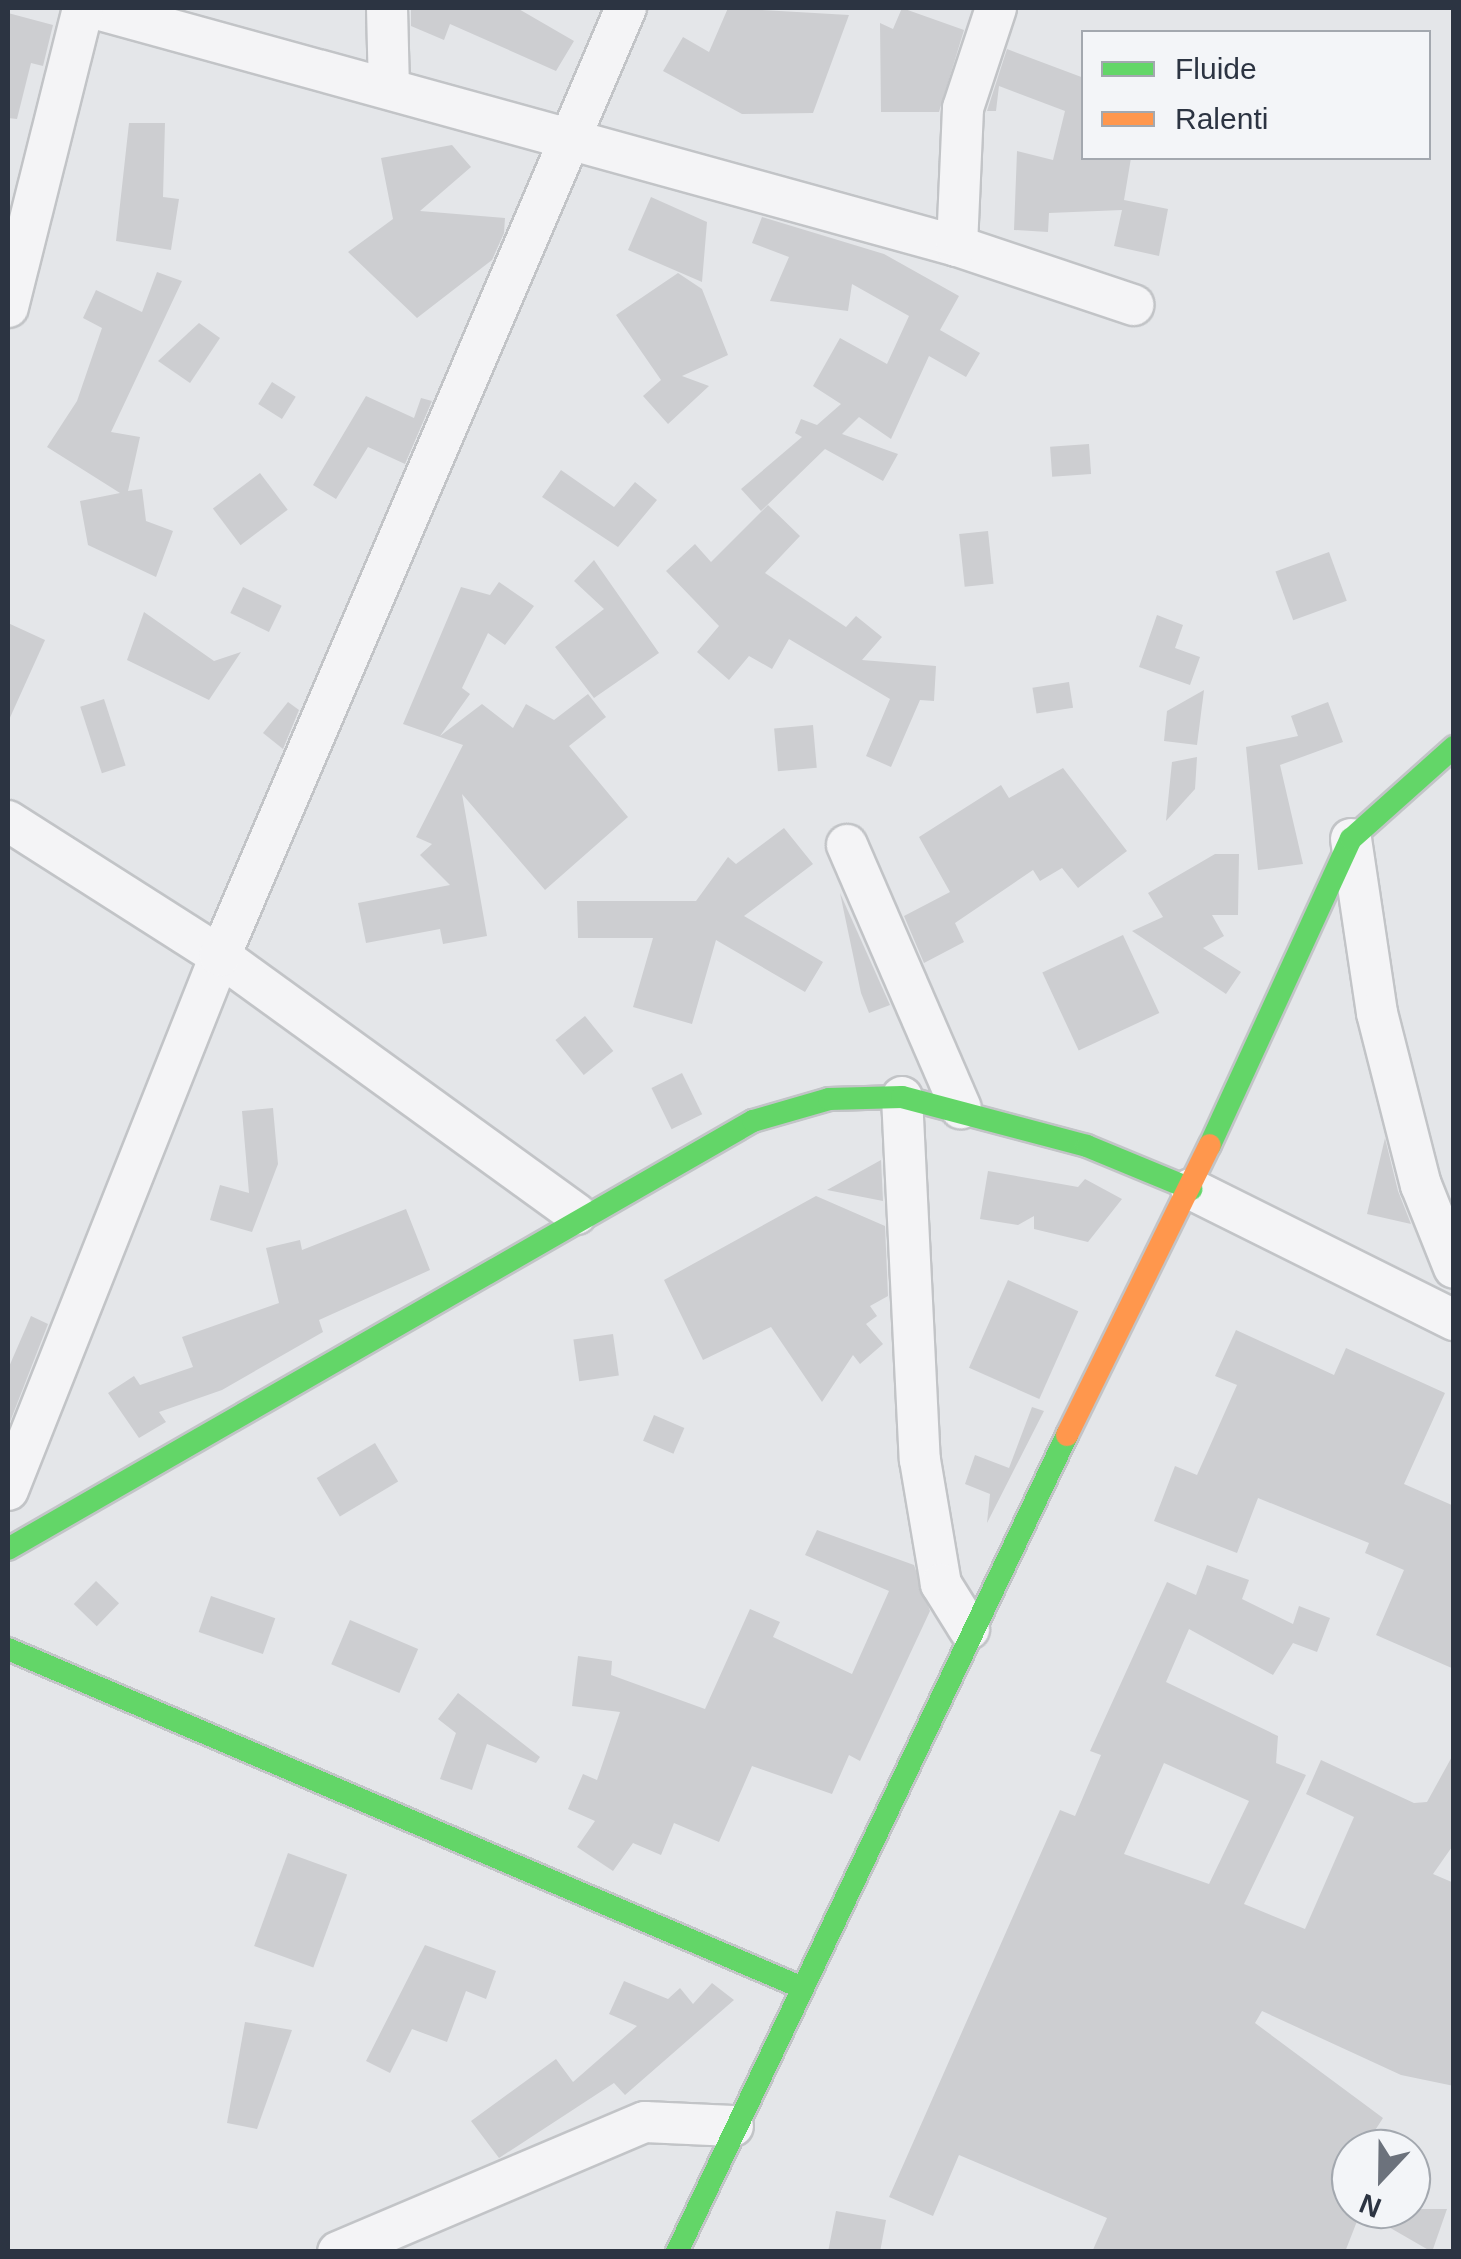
<!DOCTYPE html>
<style>
body{margin:0}
#map{position:relative;width:1461px;height:2259px;overflow:hidden;background:#e4e6e9;font-family:Arial,sans-serif}
div>[style]{position:absolute}
[style*='--x']{left:calc(var(--x)*1px);top:calc(var(--y)*1px);width:calc(var(--w)*1px);rotate:calc(var(--a)*1deg)}
.building>*{inset:0;background:#cdced1;transform-origin:0 0}
.roads{filter:drop-shadow(2px 0 #c2c4c7) drop-shadow(-2px 0 #c2c4c7) drop-shadow(0 2px #c2c4c7) drop-shadow(0 -2px #c2c4c7)}
.street>*{height:40px;margin:-20px;padding:0 20px;transform-origin:20px;border-radius:20px;background:#f4f4f6}
.fast>*{height:22px;margin:-11px;padding:0 11px;transform-origin:11px;border-radius:11px;background:#63d668}
.slow>*{height:22px;margin:-11px;padding:0 11px;transform-origin:11px;border-radius:11px;background:#ff974d}
span{translate:-50% -50%;white-space:nowrap;text-align:center;line-height:1.15;-webkit-text-stroke:8px #f3f5f8;paint-order:stroke}
.frame{position:absolute;inset:0;border:10px solid #2c3442;pointer-events:none}
.legend{position:absolute;left:1081px;top:30px;width:350px;height:130px;box-sizing:border-box;background:#f3f5f8;border:2px solid #a3a8af;margin:0;padding:12px 18px;list-style:none;font-size:30px;color:#2c3442}
.legend li{display:flex;align-items:center;gap:20px;height:50px}
.legend b{width:50px;border:2px solid #a3a8af}
.north{position:absolute;left:1331px;top:2129px;width:100px;height:100px;box-sizing:border-box;background:#f3f5f8;border:2px solid #a3a8af;border-radius:50%;rotate:202deg;font-size:28px;font-weight:700;line-height:40px;text-align:center;color:#2c3442}
.north::after{content:'';display:block;margin:auto;width:35px;height:45px;background:#6c727c;clip-path:polygon(50% 0,100% 100%,50% 72%,0 100%)}
</style>
<div id="map">
<div class="building">
<i style="clip-path:polygon(411px 8px,517px 8px,574px 41px,556px 71px,450px 24px,444px 40px,411px 26px)"></i>
<i style="clip-path:polygon(728px 8px,849px 15px,813px 113px,742px 114px,663px 71px,683px 37px,709px 52px)"></i>
<i style="clip-path:polygon(902px 8px,964px 30px,939px 112px,881px 112px,880px 23px,893px 29px)"></i>
<i style="clip-path:polygon(8px 13px,53px 25px,43px 66px,31px 63px,17px 119px,8px 118px)"></i>
<i style="clip-path:polygon(1007px 49px,1084px 78px,1084px 158px,1131px 158px,1124px 200px,1168px 209px,1159px 256px,1114px 246px,1122px 210px,1049px 213px,1048px 232px,1014px 230px,1017px 151px,1053px 160px,1065px 111px,999px 86px,996px 111px,987px 111px)"></i>
<i style="clip-path:polygon(129px 123px,165px 123px,163px 197px,179px 199px,171px 250px,116px 241px)"></i>
<i style="clip-path:polygon(452px 145px,471px 167px,420px 211px,505px 218px,504px 233px,492px 260px,417px 318px,348px 252px,393px 219px,381px 158px)"></i>
<i style="clip-path:polygon(651px 197px,707px 222px,702px 282px,628px 250px)"></i>
<i style="clip-path:polygon(762px 217px,884px 254px,959px 296px,940px 330px,980px 353px,966px 377px,929px 356px,891px 439px,859px 417px,842px 434px,898px 454px,883px 481px,825px 449px,761px 511px,741px 489px,802px 437px,795px 433px,801px 419px,817px 425px,841px 404px,813px 386px,840px 338px,887px 364px,909px 316px,852px 284px,848px 311px,770px 301px,789px 257px,752px 243px)"></i>
<i style="clip-path:polygon(157px 272px,182px 281px,111px 432px,140px 437px,128px 491px,142px 489px,146px 521px,173px 531px,156px 577px,88px 545px,80px 501px,120px 493px,47px 447px,77px 401px,102px 328px,83px 318px,96px 290px,142px 312px)"></i>
<i style="clip-path:polygon(678px 273px,702px 289px,728px 355px,682px 376px,709px 386px,668px 424px,643px 396px,661px 380px,616px 315px)"></i>
<i style="clip-path:polygon(199px 323px,220px 338px,190px 383px,158px 361px)"></i>
<i style="left:272px;top:382px;width:28px;height:26px;rotate:32deg"></i>
<i style="clip-path:polygon(366px 396px,414px 418px,421px 398px,432px 401px,405px 464px,368px 447px,336px 499px,313px 485px)"></i>
<i style="left:1089px;top:444px;width:30px;height:39px;rotate:86deg"></i>
<i style="clip-path:polygon(561px 470px,614px 507px,635px 482px,657px 500px,618px 547px,542px 497px)"></i>
<i style="left:260px;top:473px;width:46px;height:59px;rotate:53deg"></i>
<i style="clip-path:polygon(768px 505px,800px 536px,765px 573px,846px 627px,856px 616px,882px 637px,862px 660px,936px 666px,934px 701px,920px 700px,891px 767px,866px 756px,890px 699px,789px 639px,772px 669px,749px 656px,729px 680px,697px 652px,719px 626px,666px 571px,695px 544px,711px 562px)"></i>
<i style="left:988px;top:531px;width:53px;height:29px;rotate:84deg"></i>
<i style="left:1329px;top:552px;width:52px;height:57px;rotate:70deg"></i>
<i style="clip-path:polygon(594px 560px,659px 653px,594px 698px,555px 647px,604px 609px,574px 581px)"></i>
<i style="clip-path:polygon(499px 582px,534px 606px,505px 645px,488px 633px,462px 688px,470px 694px,440px 736px,482px 704px,513px 728px,526px 704px,554px 720px,588px 694px,606px 717px,569px 746px,628px 817px,545px 890px,462px 794px,487px 936px,443px 944px,440px 929px,366px 943px,358px 903px,450px 885px,420px 855px,432px 844px,416px 837px,463px 745px,403px 724px,461px 587px,490px 595px)"></i>
<i style="left:243px;top:587px;width:43px;height:29px;rotate:26deg"></i>
<i style="clip-path:polygon(144px 612px,214px 661px,241px 652px,209px 700px,127px 660px)"></i>
<i style="clip-path:polygon(1157px 615px,1183px 625px,1175px 648px,1200px 657px,1190px 685px,1139px 667px)"></i>
<i style="clip-path:polygon(8px 623px,45px 640px,8px 722px)"></i>
<i style="left:1069px;top:682px;width:26px;height:37px;rotate:81deg"></i>
<i style="clip-path:polygon(1204px 690px,1197px 745px,1164px 741px,1167px 711px)"></i>
<i style="left:104px;top:699px;width:70px;height:25px;rotate:72deg"></i>
<i style="clip-path:polygon(288px 702px,299px 710px,283px 749px,263px 733px)"></i>
<i style="clip-path:polygon(1328px 702px,1343px 742px,1280px 765px,1303px 864px,1258px 870px,1246px 747px,1298px 736px,1291px 716px)"></i>
<i style="left:813px;top:725px;width:43px;height:39px;rotate:85deg"></i>
<i style="clip-path:polygon(1197px 757px,1195px 789px,1166px 821px,1172px 762px)"></i>
<i style="clip-path:polygon(1063px 768px,1127px 851px,1078px 888px,1062px 868px,1040px 881px,1033px 870px,955px 923px,964px 942px,924px 963px,904px 916px,950px 892px,919px 837px,1001px 785px,1009px 798px)"></i>
<i style="clip-path:polygon(784px 828px,813px 864px,744px 916px,823px 962px,805px 992px,716px 940px,692px 1024px,633px 1007px,653px 938px,578px 938px,577px 901px,696px 901px,728px 857px,736px 864px)"></i>
<i style="clip-path:polygon(1215px 854px,1239px 854px,1238px 915px,1212px 915px,1224px 936px,1203px 948px,1241px 972px,1226px 994px,1132px 931px,1163px 917px,1148px 893px)"></i>
<i style="clip-path:polygon(840px 893px,890px 1005px,869px 1013px,861px 993px)"></i>
<i style="left:1123px;top:935px;width:86px;height:89px;rotate:65deg"></i>
<i style="left:585px;top:1016px;width:45px;height:38px;rotate:51deg"></i>
<i style="left:682px;top:1073px;width:46px;height:34px;rotate:64deg"></i>
<i style="clip-path:polygon(273px 1108px,278px 1164px,252px 1232px,210px 1220px,220px 1185px,249px 1193px,242px 1111px)"></i>
<i style="clip-path:polygon(1385px 1138px,1398px 1191px,1411px 1224px,1367px 1214px)"></i>
<i style="clip-path:polygon(881px 1160px,883px 1201px,827px 1190px)"></i>
<i style="clip-path:polygon(988px 1171px,1078px 1187px,1085px 1179px,1122px 1199px,1088px 1242px,1034px 1229px,1034px 1216px,1018px 1225px,980px 1219px)"></i>
<i style="clip-path:polygon(816px 1196px,885px 1226px,888px 1296px,870px 1306px,877px 1316px,866px 1324px,883px 1344px,860px 1364px,853px 1355px,822px 1402px,771px 1327px,703px 1360px,664px 1280px)"></i>
<i style="clip-path:polygon(406px 1209px,430px 1270px,319px 1320px,323px 1332px,222px 1390px,159px 1412px,166px 1422px,139px 1438px,108px 1393px,134px 1376px,140px 1385px,193px 1367px,182px 1337px,279px 1303px,266px 1248px,300px 1240px,302px 1250px)"></i>
<i style="left:1008px;top:1280px;width:77px;height:96px;rotate:24deg"></i>
<i style="clip-path:polygon(31px 1316px,48px 1324px,8px 1427px,8px 1369px)"></i>
<i style="clip-path:polygon(1236px 1330px,1334px 1375px,1346px 1348px,1445px 1393px,1404px 1484px,1454px 1506px,1454px 1669px,1376px 1635px,1404px 1570px,1365px 1553px,1369px 1543px,1258px 1498px,1237px 1553px,1154px 1521px,1175px 1466px,1197px 1475px,1237px 1385px,1215px 1376px)"></i>
<i style="left:613px;top:1334px;width:42px;height:40px;rotate:82deg"></i>
<i style="clip-path:polygon(1032px 1407px,1044px 1411px,987px 1523px,990px 1494px,965px 1484px,975px 1455px,1009px 1468px)"></i>
<i style="left:654px;top:1415px;width:33px;height:28px;rotate:23deg"></i>
<i style="left:375px;top:1443px;width:45px;height:68px;rotate:59deg"></i>
<i style="clip-path:polygon(817px 1530px,914px 1565px,930px 1611px,860px 1761px,849px 1755px,832px 1794px,752px 1766px,719px 1842px,674px 1823px,661px 1855px,633px 1843px,613px 1871px,577px 1847px,595px 1821px,568px 1809px,583px 1774px,597px 1780px,620px 1712px,572px 1706px,578px 1656px,612px 1661px,611px 1675px,705px 1709px,750px 1609px,780px 1622px,773px 1637px,852px 1674px,889px 1591px,805px 1555px)"></i>
<i style="clip-path:polygon(evenodd,1207px 1565px,1249px 1580px,1242px 1599px,1293px 1624px,1299px 1606px,1330px 1618px,1317px 1652px,1293px 1643px,1273px 1675px,1189px 1629px,1166px 1682px,1278px 1736px,1276px 1763px,1306px 1775px,1244px 1904px,1305px 1929px,1354px 1817px,1306px 1794px,1321px 1760px,1414px 1803px,1427px 1802px,1454px 1753px,1454px 1844px,1433px 1874px,1454px 1883px,1454px 2086px,1401px 2075px,1262px 2011px,1255px 2023px,1383px 2118px,1363px 2149px,1351px 2149px,1351px 2209px,1447px 2209px,1432px 2252px,1361px 2211px,1345px 2252px,1092px 2252px,1107px 2218px,959px 2155px,933px 2216px,889px 2197px,1060px 1810px,1075px 1816px,1101px 1755px,1090px 1751px,1167px 1582px,1196px 1595px,1207px 1565px,1164px 1763px,1249px 1801px,1209px 1884px,1124px 1854px,1164px 1763px)"></i>
<i style="left:96px;top:1581px;width:32px;height:32px;rotate:44deg"></i>
<i style="left:211px;top:1596px;width:68px;height:38px;rotate:19deg"></i>
<i style="left:350px;top:1620px;width:74px;height:48px;rotate:23deg"></i>
<i style="clip-path:polygon(458px 1693px,540px 1757px,536px 1763px,487px 1744px,472px 1790px,440px 1779px,456px 1733px,438px 1719px)"></i>
<i style="left:288px;top:1853px;width:63px;height:99px;rotate:20deg"></i>
<i style="clip-path:polygon(425px 1945px,496px 1971px,486px 1999px,466px 1991px,447px 2042px,412px 2029px,390px 2073px,366px 2061px)"></i>
<i style="clip-path:polygon(624px 1981px,668px 1999px,680px 1988px,693px 2004px,712px 1983px,734px 2000px,625px 2095px,614px 2083px,499px 2158px,471px 2121px,556px 2059px,573px 2082px,637px 2026px,609px 2014px)"></i>
<i style="clip-path:polygon(245px 2022px,292px 2030px,257px 2129px,227px 2123px)"></i>
<i style="clip-path:polygon(836px 2211px,886px 2220px,880px 2252px,828px 2252px)"></i>
</div>
<div class="roads">
<div class="street">
<i style="--x:93;--y:8;--w:896;--a:15.4"></i>
<i style="--x:957;--y:246;--w:186;--a:18.5"></i>
<i style="--x:387;--y:8;--w:80;--a:88.6"></i>
<i style="--x:957;--y:246;--w:138;--a:-87.5"></i>
<i style="--x:963;--y:108;--w:105;--a:-71.7"></i>
<i style="--x:8;--y:307;--w:308;--a:-75.9"></i>
<i style="--x:8;--y:821;--w:251;--a:32.5"></i>
<i style="--x:220;--y:956;--w:440;--a:35.9"></i>
<i style="--x:1351;--y:839;--w:176;--a:81.5"></i>
<i style="--x:1377;--y:1013;--w:178;--a:75.7"></i>
<i style="--x:1421;--y:1185;--w:89;--a:68.3"></i>
<i style="--x:847;--y:845;--w:287;--a:66.6"></i>
<i style="--x:902;--y:1097;--w:363;--a:87.2"></i>
<i style="--x:920;--y:1460;--w:126;--a:80.4"></i>
<i style="--x:941;--y:1584;--w:53;--a:58.1"></i>
<i style="--x:1191;--y:1189;--w:294;--a:26.5"></i>
<i style="--x:8;--y:1490;--w:575;--a:-68.35"></i>
<i style="--x:220;--y:956;--w:1031;--a:-66.82"></i>
<i style="--x:338;--y:2252;--w:333;--a:-23"></i>
<i style="--x:645;--y:2122;--w:88;--a:2.6"></i>
</div>
<div class="fast">
<i style="--x:1210;--y:1145;--w:337;--a:-65.3"></i>
<i style="--x:1351;--y:839;--w:138;--a:-41.8"></i>
<i style="--x:8;--y:1549;--w:859;--a:-29.88"></i>
<i style="--x:753;--y:1121;--w:79;--a:-16.1"></i>
<i style="--x:829;--y:1099;--w:73;--a:-1.6"></i>
<i style="--x:902;--y:1097;--w:191;--a:14.8"></i>
<i style="--x:1087;--y:1146;--w:113;--a:22.5"></i>
<i style="--x:8;--y:1649;--w:859;--a:23.1"></i>
<i style="--x:677;--y:2252;--w:905;--a:-64.48"></i>
</div>
<div class="slow">
<i style="--x:1067;--y:1435;--w:323;--a:-63.8"></i>
</div>
</div>
<div class="frame"></div>
<ul class="legend">
<li><b style="height:12px;background:#63d668"></b>Fluide</li>
<li><b style="height:12px;background:#ff974d"></b>Ralenti</li>
</ul>
<div class="north">N</div>
</div>
